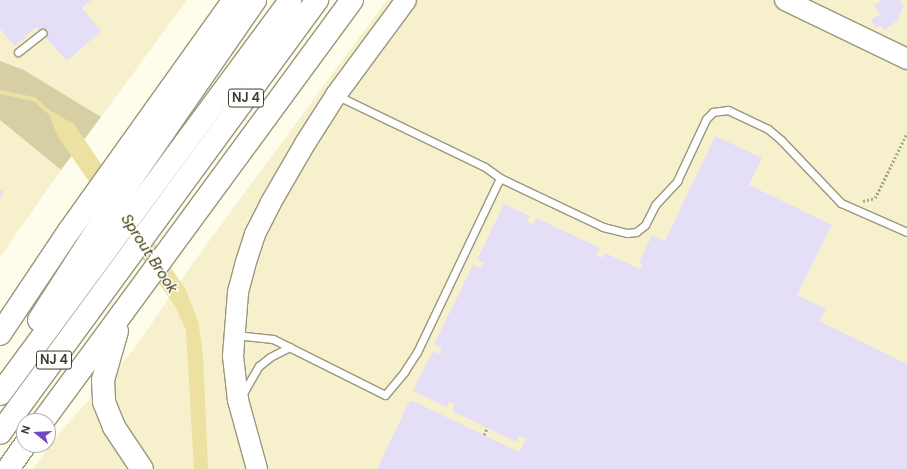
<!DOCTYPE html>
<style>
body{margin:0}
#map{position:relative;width:907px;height:469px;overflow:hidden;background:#fefcea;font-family:"DM Sans",sans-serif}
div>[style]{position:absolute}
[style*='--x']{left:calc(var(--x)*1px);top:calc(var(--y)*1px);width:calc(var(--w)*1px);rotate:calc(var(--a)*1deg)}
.built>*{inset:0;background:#f6f0cc}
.green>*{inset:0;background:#d6cfa4}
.water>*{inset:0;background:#ece1a1}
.stream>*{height:4px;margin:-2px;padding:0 2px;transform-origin:2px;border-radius:2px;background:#ece1a1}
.building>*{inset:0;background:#e4dff7}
.path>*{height:2.5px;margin-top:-1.25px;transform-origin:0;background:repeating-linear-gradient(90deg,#a7a596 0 2px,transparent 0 4px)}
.roads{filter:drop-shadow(1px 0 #9b977d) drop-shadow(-1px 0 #9b977d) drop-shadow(0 1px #9b977d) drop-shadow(0 -1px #9b977d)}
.lane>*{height:7px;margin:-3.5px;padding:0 3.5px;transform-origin:3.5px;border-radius:3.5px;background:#fff}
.secondary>*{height:20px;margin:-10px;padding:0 10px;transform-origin:10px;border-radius:10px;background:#fff}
.highway>*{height:22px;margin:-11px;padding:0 11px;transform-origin:11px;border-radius:11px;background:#fff}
span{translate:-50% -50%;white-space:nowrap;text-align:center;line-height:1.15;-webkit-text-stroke:3px #fff;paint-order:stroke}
.shield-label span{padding:1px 3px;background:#fff;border:1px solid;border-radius:3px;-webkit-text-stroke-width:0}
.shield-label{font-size:13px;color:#3e3c31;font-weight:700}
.water-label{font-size:15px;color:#3c3400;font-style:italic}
.north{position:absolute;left:16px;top:413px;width:40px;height:40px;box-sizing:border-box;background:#fff;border:1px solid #b2b1ad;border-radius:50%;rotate:288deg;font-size:11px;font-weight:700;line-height:16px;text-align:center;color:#3e3c31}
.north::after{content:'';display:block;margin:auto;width:14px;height:18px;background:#7148c1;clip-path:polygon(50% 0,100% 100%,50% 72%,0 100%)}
</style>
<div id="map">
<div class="built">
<i style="clip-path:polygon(0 0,187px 0,101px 117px,24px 70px,0 61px)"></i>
<i style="clip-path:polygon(387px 0,907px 0,907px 469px,33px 469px,55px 438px,135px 348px,193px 263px)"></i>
<i style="clip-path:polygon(0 120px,61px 170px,0 257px)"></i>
</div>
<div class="green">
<i style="clip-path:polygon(0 61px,24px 70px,101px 117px,61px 170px,0 120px)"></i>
</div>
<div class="water">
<i style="clip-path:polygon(47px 109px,74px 124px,186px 290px,198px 321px,203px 355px,208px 469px,194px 469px,186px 330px,176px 308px,57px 135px)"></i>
</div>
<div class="stream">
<i style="--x:0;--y:92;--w:35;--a:12"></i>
<i style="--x:34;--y:99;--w:21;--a:41"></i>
</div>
<div class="building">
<i style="clip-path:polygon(0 0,91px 0,82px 8px,101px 31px,67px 61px,36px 27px,15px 46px,0 29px)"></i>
<i style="clip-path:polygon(882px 0,900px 0,904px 5px,897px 21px,884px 30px,881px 25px,876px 28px,871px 20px,880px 14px,874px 5px)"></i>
<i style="clip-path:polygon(715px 136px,762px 158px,749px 185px,832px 225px,797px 295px,826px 309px,819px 321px,907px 364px,907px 469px,377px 469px,409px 402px,413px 401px,519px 452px,526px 438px,520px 436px,516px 442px,452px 411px,455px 405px,449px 402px,447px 407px,413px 391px,433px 351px,439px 354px,442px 348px,434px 344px,473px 265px,481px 269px,484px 263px,477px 260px,504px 204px,530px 216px,527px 222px,533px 225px,536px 218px,600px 248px,597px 255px,603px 258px,605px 253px,640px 269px,643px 264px,639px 263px,652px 235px,665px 241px)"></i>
<i style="clip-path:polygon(0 189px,4px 192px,0 198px)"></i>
</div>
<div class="path">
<i style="--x:863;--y:201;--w:12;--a:-14"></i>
<i style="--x:875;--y:198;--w:72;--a:-63.8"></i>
<i style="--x:484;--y:435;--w:8;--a:-67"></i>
</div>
<div class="roads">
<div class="lane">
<i style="--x:18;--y:52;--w:31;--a:-38"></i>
<i style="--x:338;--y:96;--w:163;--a:25.8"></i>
<i style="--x:485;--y:167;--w:19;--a:36"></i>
<i style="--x:500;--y:178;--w:47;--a:25.5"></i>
<i style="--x:542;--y:198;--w:68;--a:25.4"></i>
<i style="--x:603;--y:227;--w:25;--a:14"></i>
<i style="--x:627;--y:233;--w:9;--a:-6"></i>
<i style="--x:636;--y:232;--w:11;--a:-38"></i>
<i style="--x:645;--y:225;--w:22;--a:-63"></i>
<i style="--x:655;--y:205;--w:33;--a:-47"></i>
<i style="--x:677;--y:181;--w:68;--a:-64.9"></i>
<i style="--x:706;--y:119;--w:10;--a:-45"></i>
<i style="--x:713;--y:112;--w:15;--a:-8"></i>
<i style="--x:728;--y:110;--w:44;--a:25.4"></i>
<i style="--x:768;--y:129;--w:17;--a:40"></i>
<i style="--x:781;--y:140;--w:87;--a:46.4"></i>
<i style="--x:841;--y:203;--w:72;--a:23.7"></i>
<i style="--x:235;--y:335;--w:38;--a:6"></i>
<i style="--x:273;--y:339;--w:125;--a:26.6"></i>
<i style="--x:385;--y:395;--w:30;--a:-50"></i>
<i style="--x:404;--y:372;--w:24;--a:-57"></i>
<i style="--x:417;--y:352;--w:193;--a:-64.5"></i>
<i style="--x:242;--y:395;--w:34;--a:-60"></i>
<i style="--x:259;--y:366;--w:14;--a:-39"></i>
<i style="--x:270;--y:357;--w:22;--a:-27"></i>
</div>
<div class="secondary">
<i style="--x:785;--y:0;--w:136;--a:25.8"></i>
<i style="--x:257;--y:469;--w:72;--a:-105.4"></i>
<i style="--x:238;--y:400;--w:44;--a:-96.5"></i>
<i style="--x:233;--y:356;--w:64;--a:-85.5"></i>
<i style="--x:238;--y:292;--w:28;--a:-75"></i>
<i style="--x:245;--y:265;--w:33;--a:-72"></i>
<i style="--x:255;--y:234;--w:34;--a:-63"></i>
<i style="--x:270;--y:204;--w:72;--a:-59.9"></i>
<i style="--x:306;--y:142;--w:56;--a:-57.4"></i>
<i style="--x:336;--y:95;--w:118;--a:-53.6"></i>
</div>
<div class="highway">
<i style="--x:39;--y:320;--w:126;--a:-57.3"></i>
<i style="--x:107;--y:214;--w:260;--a:-55.3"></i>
<i style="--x:117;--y:331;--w:51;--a:105.9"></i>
<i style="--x:103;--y:380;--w:22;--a:87"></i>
<i style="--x:104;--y:402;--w:27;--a:68"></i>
<i style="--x:114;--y:427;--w:50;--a:56.3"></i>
<i style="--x:0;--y:334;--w:124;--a:-56.2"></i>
<i style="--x:69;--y:231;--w:284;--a:-54.5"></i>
<i style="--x:0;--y:394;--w:489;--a:-53.6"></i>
<i style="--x:43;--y:421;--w:522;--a:-53.72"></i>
<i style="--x:0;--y:433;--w:537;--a:-53.79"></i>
<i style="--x:8;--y:469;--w:29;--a:-55"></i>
</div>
</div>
<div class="shield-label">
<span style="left:246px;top:98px">NJ 4</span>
<span style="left:54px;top:360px">NJ 4</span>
</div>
<div class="water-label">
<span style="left:149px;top:254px;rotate:57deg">Sprout Brook</span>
</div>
<div class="north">N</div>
</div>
